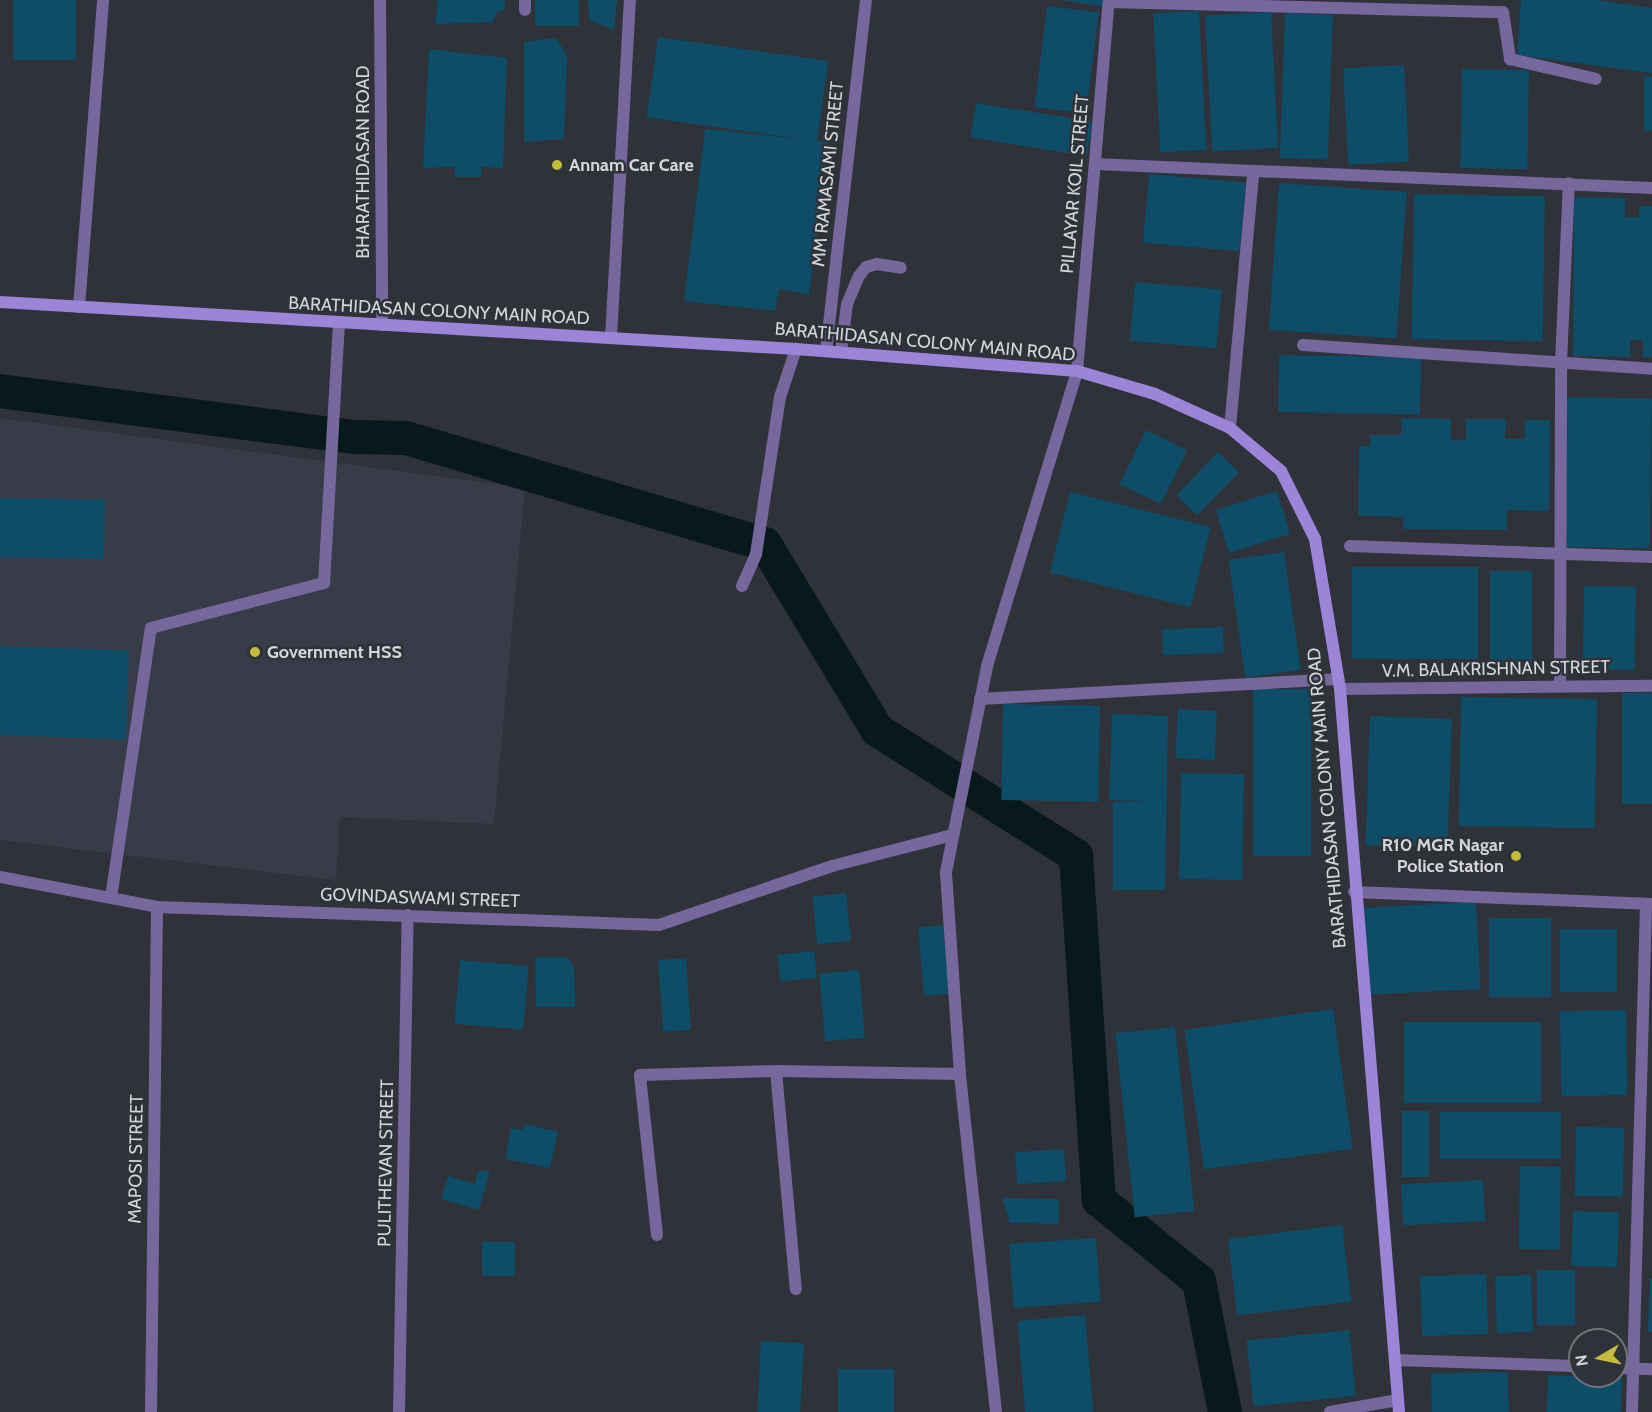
<!DOCTYPE html>
<style>
body{margin:0}
#map{position:relative;width:1652px;height:1412px;overflow:hidden;background:#2f3238;font-family:Cabin,sans-serif}
div>[style]{position:absolute}
[style*='--x']{left:calc(var(--x)*1px);top:calc(var(--y)*1px);width:calc(var(--w)*1px);rotate:calc(var(--a)*1deg)}
.built>*{inset:0;background:#373c48}
.canal>*{height:34px;margin:-17px;padding:0 17px;transform-origin:17px;border-radius:17px;background:#07191a}
.building>*{inset:0;background:#0e4d68;transform-origin:0 0}
.service>*{height:12px;margin:-6px;padding:0 6px;transform-origin:6px;border-radius:6px;background:#76679d}
.minor>*{height:12px;margin:-6px;padding:0 6px;transform-origin:6px;border-radius:6px;background:#76679d}
.tertiary>*{height:12px;margin:-6px;padding:0 6px;transform-origin:6px;border-radius:6px;background:#76679d}
.secondary>*{height:12px;margin:-6px;padding:0 6px;transform-origin:6px;border-radius:6px;background:#9c84d9}
.dots>*{width:16px;height:16px;translate:-50% -50%;box-sizing:border-box;border:3px solid #2f3238;border-radius:50%}
span{translate:-50% -50%;white-space:nowrap;text-align:center;line-height:1.15;-webkit-text-stroke:5px #2f3238;paint-order:stroke}
.street-label{font-size:18px;color:#d4d5d9}
.poi-label{font-size:18px;color:#d4d5d9;font-weight:700}
.left{translate:0 -50%;text-align:left}
.right{translate:-100% -50%;text-align:right}
.north{position:absolute;left:1568px;top:1328px;width:60px;height:60px;box-sizing:border-box;background:#2f3238;border:2px solid #717378;border-radius:50%;rotate:261deg;font-size:16px;font-weight:700;line-height:24px;text-align:center;color:#d4d5d9}
.north::after{content:'';display:block;margin:auto;width:21px;height:27px;background:#c7bb3b;clip-path:polygon(50% 0,100% 100%,50% 72%,0 100%)}
</style>
<div id="map">
<div class="built">
<i style="clip-path:polygon(0 418px,525px 488px,494px 824px,340px 817px,336px 880px,0 840px)"></i>
</div>
<div class="canal">
<i style="--x:0;--y:391;--w:359;--a:7.4"></i>
<i style="--x:356;--y:437;--w:50;--a:1.1"></i>
<i style="--x:406;--y:438;--w:374;--a:16.5"></i>
<i style="--x:765;--y:544;--w:217;--a:58.9"></i>
<i style="--x:877;--y:730;--w:236;--a:32.3"></i>
<i style="--x:1076;--y:856;--w:345;--a:86.2"></i>
<i style="--x:1099;--y:1200;--w:129;--a:39"></i>
<i style="--x:1199;--y:1281;--w:134;--a:78.8"></i>
</div>
<div class="building">
<i style="left:13px;top:0;width:63px;height:60px"></i>
<i style="clip-path:polygon(438px 0,505px 0,505px 10px,497px 12px,492px 22px,435px 24px)"></i>
<i style="left:535px;top:0;width:44px;height:26px"></i>
<i style="clip-path:polygon(588px 0,617px 0,614px 30px,589px 20px)"></i>
<i style="clip-path:polygon(1061px 0,1107px 0,1106px 7px)"></i>
<i style="clip-path:polygon(1521px 0,1597px 0,1652px 8px,1652px 73px,1517px 55px)"></i>
<i style="left:1047px;top:6px;width:52px;height:102px;rotate:7deg"></i>
<i style="left:1199px;top:11px;width:139px;height:46px;rotate:87deg"></i>
<i style="left:1271px;top:12px;width:136px;height:66px;rotate:87deg"></i>
<i style="left:1285px;top:13px;width:48px;height:145px;rotate:2deg"></i>
<i style="left:658px;top:37px;width:172px;height:81px;rotate:8deg"></i>
<i style="clip-path:polygon(556px 38px,567px 55px,564px 139px,524px 142px,524px 42px)"></i>
<i style="clip-path:polygon(429px 49px,507px 58px,503px 168px,481px 167px,482px 177px,455px 177px,454px 167px,423px 168px)"></i>
<i style="left:1404px;top:65px;width:97px;height:61px;rotate:87deg"></i>
<i style="left:1462px;top:69px;width:67px;height:99px;rotate:1deg"></i>
<i style="left:1644px;top:76px;width:8px;height:55px"></i>
<i style="left:976px;top:103px;width:118px;height:35px;rotate:9deg"></i>
<i style="clip-path:polygon(705px 129px,829px 142px,809px 295px,779px 289px,775px 311px,684px 301px)"></i>
<i style="left:1149px;top:174px;width:97px;height:69px;rotate:5deg"></i>
<i style="left:1279px;top:183px;width:128px;height:147px;rotate:4deg"></i>
<i style="left:1414px;top:194px;width:131px;height:145px;rotate:1deg"></i>
<i style="clip-path:polygon(1574px 197px,1625px 198px,1625px 217px,1639px 217px,1639px 206px,1652px 206px,1652px 357px,1643px 357px,1643px 340px,1630px 340px,1630px 357px,1573px 356px)"></i>
<i style="left:1135px;top:282px;width:87px;height:59px;rotate:5deg"></i>
<i style="left:1279px;top:355px;width:142px;height:57px;rotate:1deg"></i>
<i style="left:1566px;top:397px;width:86px;height:150px;rotate:1deg"></i>
<i style="clip-path:polygon(1402px 418px,1451px 419px,1451px 440px,1466px 440px,1466px 419px,1506px 419px,1505px 439px,1525px 439px,1524px 420px,1550px 420px,1549px 511px,1507px 510px,1507px 530px,1403px 529px,1404px 517px,1358px 516px,1359px 446px,1370px 446px,1370px 435px,1401px 435px)"></i>
<i style="left:1146px;top:430px;width:46px;height:60px;rotate:26deg"></i>
<i style="left:1218px;top:452px;width:29px;height:60px;rotate:44deg"></i>
<i style="left:1277px;top:491px;width:45px;height:64px;rotate:73deg"></i>
<i style="left:1070px;top:492px;width:145px;height:83px;rotate:14deg"></i>
<i style="left:0;top:498px;width:105px;height:59px;rotate:1deg"></i>
<i style="left:1284px;top:552px;width:119px;height:56px;rotate:82deg"></i>
<i style="left:1352px;top:567px;width:126px;height:92px"></i>
<i style="left:1490px;top:571px;width:42px;height:94px"></i>
<i style="left:1584px;top:586px;width:52px;height:83px;rotate:1deg"></i>
<i style="left:1223px;top:627px;width:26px;height:61px;rotate:88deg"></i>
<i style="left:0;top:646px;width:129px;height:89px;rotate:2deg"></i>
<i style="left:1253px;top:689px;width:58px;height:167px"></i>
<i style="left:1622px;top:693px;width:30px;height:111px"></i>
<i style="left:1461px;top:697px;width:136px;height:129px;rotate:1deg"></i>
<i style="left:1003px;top:704px;width:97px;height:96px;rotate:1deg"></i>
<i style="left:1178px;top:709px;width:39px;height:49px;rotate:3deg"></i>
<i style="clip-path:polygon(1112px 714px,1168px 716px,1165px 890px,1113px 890px,1113px 802px,1148px 801px,1109px 800px)"></i>
<i style="left:1370px;top:716px;width:82px;height:129px;rotate:2deg"></i>
<i style="left:1181px;top:773px;width:63px;height:106px;rotate:1deg"></i>
<i style="left:846px;top:893px;width:48px;height:34px;rotate:84deg"></i>
<i style="left:1476px;top:902px;width:87px;height:112px;rotate:87deg"></i>
<i style="left:1489px;top:918px;width:62px;height:79px"></i>
<i style="left:943px;top:925px;width:69px;height:25px;rotate:85deg"></i>
<i style="left:1560px;top:929px;width:57px;height:63px"></i>
<i style="left:814px;top:951px;width:27px;height:37px;rotate:84deg"></i>
<i style="clip-path:polygon(535px 957px,567px 957px,574px 968px,575px 1007px,536px 1007px)"></i>
<i style="left:686px;top:958px;width:72px;height:28px;rotate:86deg"></i>
<i style="left:460px;top:960px;width:69px;height:64px;rotate:5deg"></i>
<i style="left:859px;top:970px;width:68px;height:40px;rotate:85deg"></i>
<i style="left:1333px;top:1009px;width:141px;height:150px;rotate:82deg"></i>
<i style="left:1626px;top:1010px;width:85px;height:66px;rotate:89deg"></i>
<i style="left:1404px;top:1022px;width:137px;height:81px"></i>
<i style="left:1175px;top:1027px;width:185px;height:60px;rotate:84deg"></i>
<i style="left:1402px;top:1111px;width:27px;height:66px"></i>
<i style="left:1561px;top:1112px;width:47px;height:121px;rotate:90deg"></i>
<i style="clip-path:polygon(526px 1124px,558px 1132px,550px 1168px,505px 1159px,511px 1128px,522px 1130px)"></i>
<i style="left:1576px;top:1127px;width:48px;height:69px;rotate:1deg"></i>
<i style="left:1064px;top:1149px;width:32px;height:49px;rotate:86deg"></i>
<i style="left:1520px;top:1166px;width:41px;height:83px;rotate:1deg"></i>
<i style="clip-path:polygon(478px 1171px,490px 1171px,479px 1210px,441px 1199px,448px 1176px,475px 1184px)"></i>
<i style="left:1483px;top:1180px;width:41px;height:82px;rotate:87deg"></i>
<i style="clip-path:polygon(1002px 1198px,1059px 1199px,1059px 1224px,1010px 1223px)"></i>
<i style="left:1573px;top:1211px;width:46px;height:55px;rotate:2deg"></i>
<i style="left:1342px;top:1225px;width:77px;height:115px;rotate:83deg"></i>
<i style="left:1096px;top:1238px;width:64px;height:87px;rotate:86deg"></i>
<i style="left:482px;top:1242px;width:33px;height:34px"></i>
<i style="left:1537px;top:1270px;width:38px;height:55px"></i>
<i style="left:1486px;top:1274px;width:60px;height:66px;rotate:88deg"></i>
<i style="left:1531px;top:1275px;width:57px;height:36px;rotate:88deg"></i>
<i style="clip-path:polygon(1650px 1279px,1652px 1279px,1652px 1332px,1648px 1331px)"></i>
<i style="left:1085px;top:1315px;width:97px;height:68px;rotate:85deg"></i>
<i style="left:1349px;top:1330px;width:66px;height:103px;rotate:84deg"></i>
<i style="left:761px;top:1341px;width:43px;height:71px;rotate:3deg"></i>
<i style="left:838px;top:1369px;width:56px;height:43px"></i>
<i style="left:1508px;top:1372px;width:40px;height:77px;rotate:89deg"></i>
<i style="left:1548px;top:1375px;width:74px;height:37px;rotate:2deg"></i>
</div>
<div class="service">
<i style="--x:841;--y:352;--w:48;--a:-82.9"></i>
<i style="--x:847;--y:304;--w:30;--a:-67"></i>
<i style="--x:859;--y:276;--w:11;--a:-52"></i>
<i style="--x:866;--y:267;--w:11;--a:-15"></i>
<i style="--x:877;--y:264;--w:24;--a:9"></i>
<i style="--x:111;--y:898;--w:273;--a:-81.6"></i>
<i style="--x:151;--y:628;--w:179;--a:-14.6"></i>
<i style="--x:324;--y:583;--w:259;--a:-86.7"></i>
</div>
<div class="minor">
<i style="--x:380;--y:0;--w:325;--a:89.6"></i>
<i style="--x:525;--y:0;--w:10;--a:90"></i>
<i style="--x:1109;--y:2;--w:394;--a:1.5"></i>
<i style="--x:1503;--y:12;--w:48;--a:81.5"></i>
<i style="--x:1510;--y:59;--w:88;--a:13.1"></i>
<i style="--x:1095;--y:164;--w:558;--a:2.47"></i>
<i style="--x:79;--y:307;--w:308;--a:-85.5"></i>
<i style="--x:611;--y:338;--w:339;--a:-86.8"></i>
<i style="--x:1303;--y:345;--w:350;--a:3.9"></i>
<i style="--x:826;--y:351;--w:353;--a:-83.5"></i>
<i style="--x:1230;--y:428;--w:256;--a:-84.8"></i>
<i style="--x:1350;--y:546;--w:302;--a:2.1"></i>
<i style="--x:742;--y:586;--w:35;--a:-66"></i>
<i style="--x:756;--y:554;--w:159;--a:-81.3"></i>
<i style="--x:780;--y:397;--w:51;--a:-71.6"></i>
<i style="--x:1560;--y:686;--w:323;--a:-89.8"></i>
<i style="--x:1561;--y:363;--w:180;--a:-87.5"></i>
<i style="--x:1340;--y:689;--w:312;--a:-0.6"></i>
<i style="--x:980;--y:699;--w:359;--a:-3.2"></i>
<i style="--x:0;--y:877;--w:160;--a:10.8"></i>
<i style="--x:157;--y:907;--w:502;--a:2.05"></i>
<i style="--x:659;--y:925;--w:183;--a:-18.8"></i>
<i style="--x:832;--y:866;--w:125;--a:-14.4"></i>
<i style="--x:1354;--y:892;--w:298;--a:2.3"></i>
<i style="--x:776;--y:1071;--w:219;--a:84.8"></i>
<i style="--x:657;--y:1235;--w:161;--a:-96.1"></i>
<i style="--x:640;--y:1075;--w:136;--a:-1.7"></i>
<i style="--x:776;--y:1071;--w:184;--a:0.9"></i>
<i style="--x:1395;--y:1360;--w:185;--a:1.9"></i>
<i style="--x:1616;--y:1368;--w:36;--a:2"></i>
<i style="--x:151;--y:1412;--w:505;--a:-89.32"></i>
<i style="--x:399;--y:1412;--w:497;--a:-89"></i>
<i style="--x:996;--y:1412;--w:340;--a:-96.1"></i>
<i style="--x:960;--y:1074;--w:202;--a:-94"></i>
<i style="--x:946;--y:872;--w:210;--a:-78.7"></i>
<i style="--x:987;--y:666;--w:308;--a:-73"></i>
<i style="--x:1632;--y:1412;--w:508;--a:-88.42"></i>
</div>
<div class="tertiary">
<i style="--x:1077;--y:371;--w:372;--a:-85.1"></i>
<i style="--x:1330;--y:1412;--w:69;--a:-10"></i>
</div>
<div class="secondary">
<i style="--x:0;--y:302;--w:797;--a:3.38"></i>
<i style="--x:796;--y:349;--w:282;--a:4.5"></i>
<i style="--x:1077;--y:371;--w:81;--a:16.4"></i>
<i style="--x:1155;--y:394;--w:82;--a:24.4"></i>
<i style="--x:1230;--y:428;--w:67;--a:40.1"></i>
<i style="--x:1281;--y:471;--w:76;--a:63.4"></i>
<i style="--x:1315;--y:539;--w:152;--a:80.5"></i>
<i style="--x:1340;--y:689;--w:725;--a:85.33"></i>
</div>
<div class="dots">
<i style="left:557px;top:165px;background:#c7bb3b"></i>
<i style="left:255px;top:652px;background:#c7bb3b"></i>
<i style="left:1516px;top:856px;background:#c7bb3b"></i>
</div>
<div class="street-label">
<span style="left:363px;top:162px;rotate:-90deg">BHARATHIDASAN ROAD</span>
<span style="left:828px;top:174px;rotate:-84deg">MM RAMASAMI STREET</span>
<span style="left:1075px;top:184px;rotate:-85deg">PILLAYAR KOIL STREET</span>
<span style="left:439px;top:311px;rotate:3deg">BARATHIDASAN COLONY MAIN ROAD</span>
<span style="left:925px;top:342px;rotate:5deg">BARATHIDASAN COLONY MAIN ROAD</span>
<span style="left:1496px;top:669px;rotate:-1deg">V.M. BALAKRISHNAN STREET</span>
<span style="left:1327px;top:798px;rotate:-95deg">BARATHIDASAN COLONY MAIN ROAD</span>
<span style="left:420px;top:898px;rotate:2deg">GOVINDASWAMI STREET</span>
<span style="left:136px;top:1159px;rotate:-89deg">MAPOSI STREET</span>
<span style="left:386px;top:1163px;rotate:-89deg">PULITHEVAN STREET</span>
</div>
<div class="poi-label">
<span class="left" style="left:569px;top:165px">Annam Car Care</span>
<span class="left" style="left:267px;top:652px">Government HSS</span>
<span class="right" style="left:1504px;top:856px">R10 MGR Nagar<br>Police Station</span>
</div>
<div class="north">N</div>
</div>
